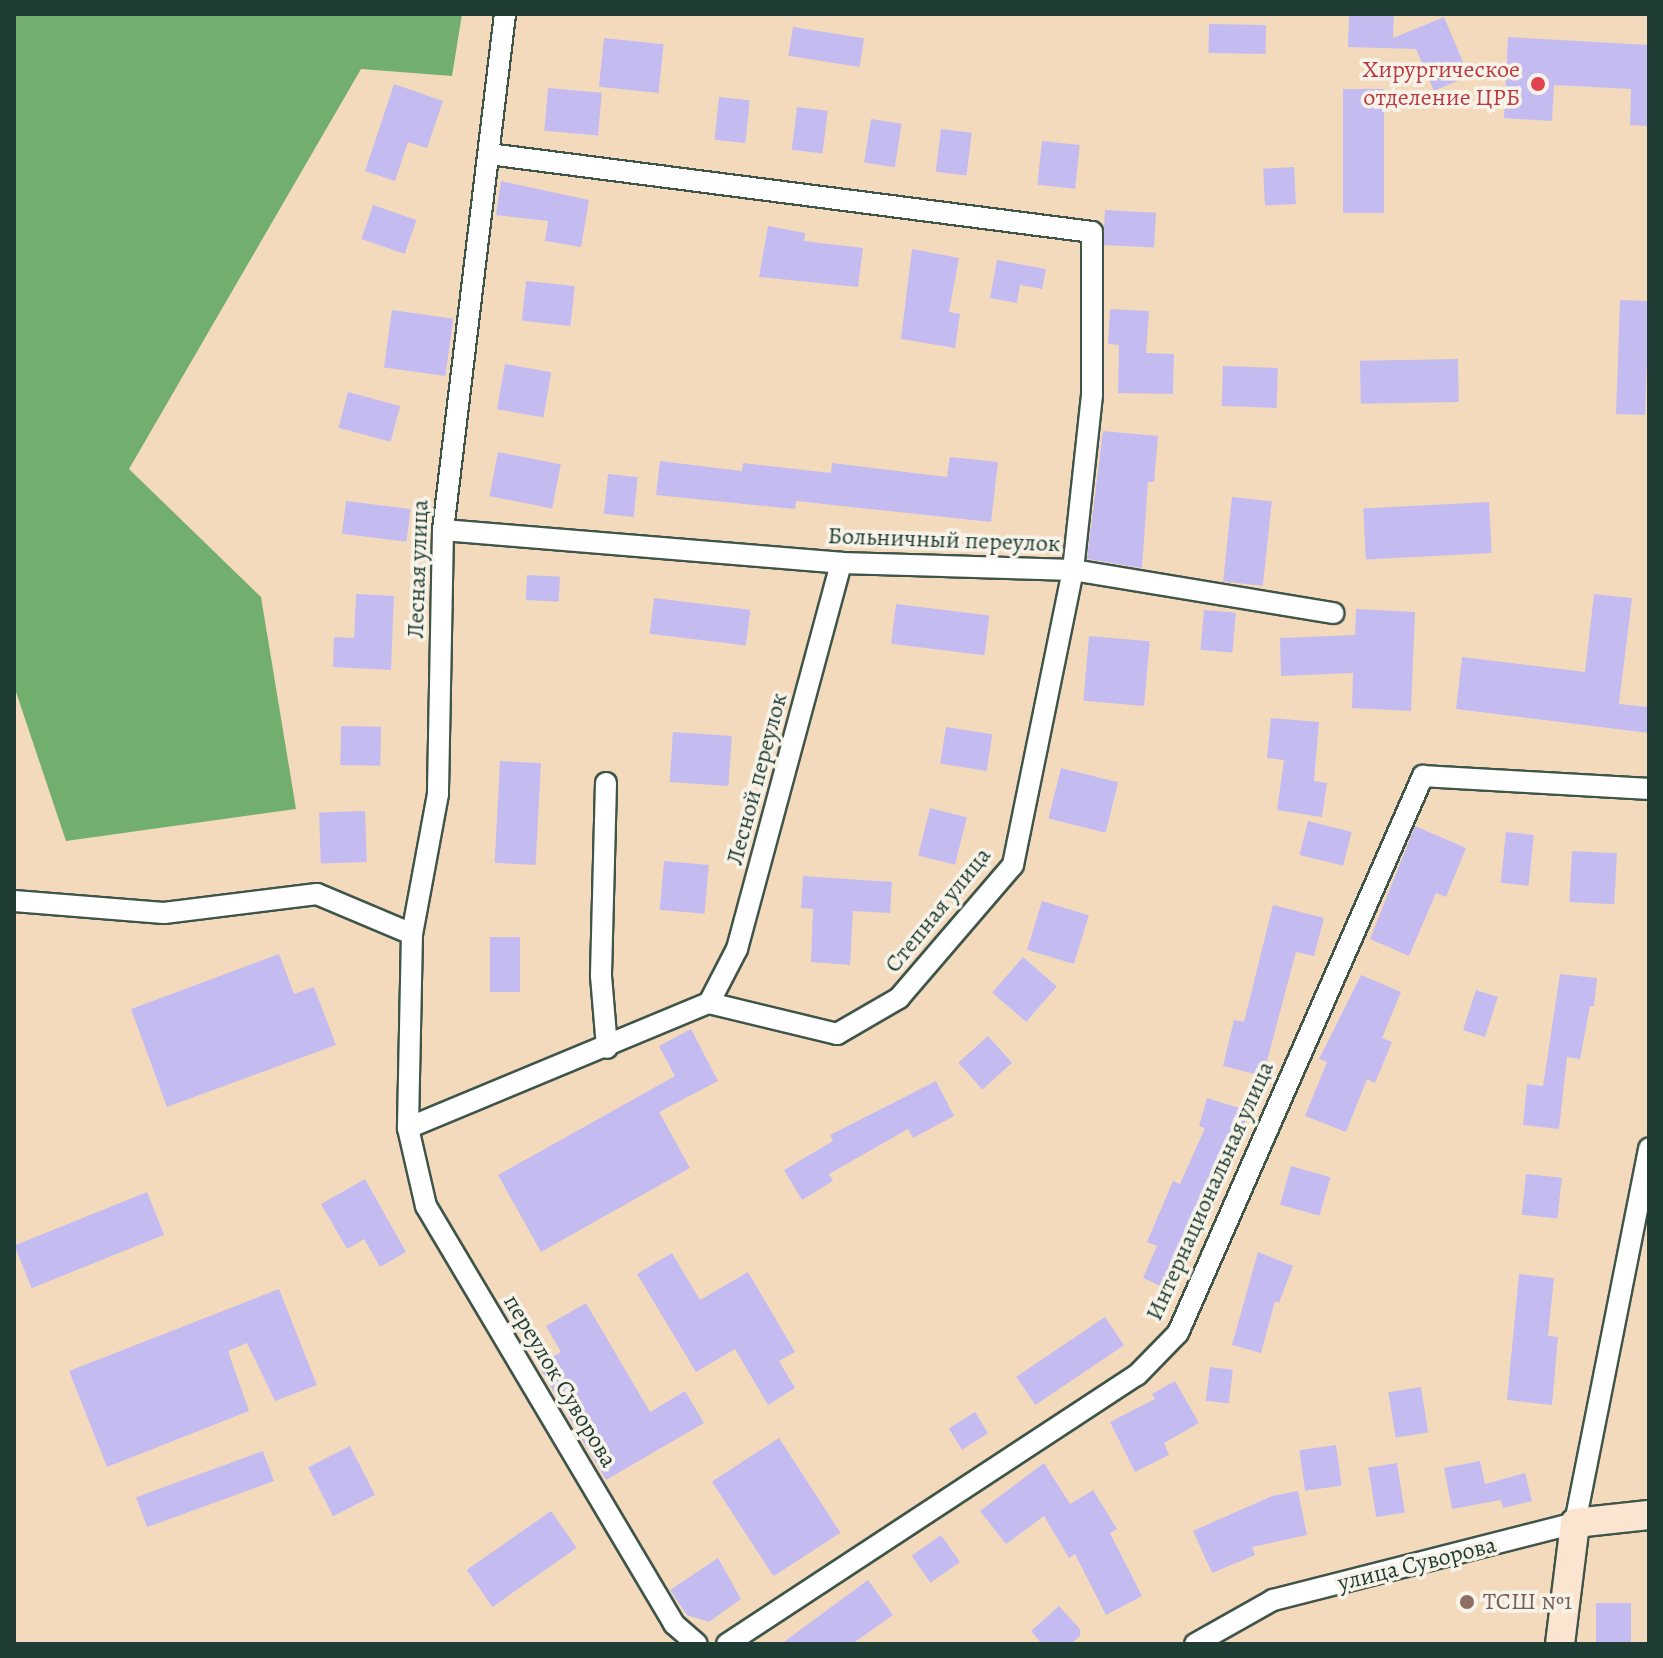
<!DOCTYPE html>
<meta charset="utf-8">
<style>
body{margin:0}
#map{position:relative;width:1663px;height:1658px;overflow:hidden;background:#f4dabd;font-family:Alegreya,serif}
div>[style]{position:absolute}
[style*='--x']{left:calc(var(--x)*1px);top:calc(var(--y)*1px);width:calc(var(--w)*1px);rotate:calc(var(--a)*1deg)}
.forest>*{inset:0;background:#72af6e}
.building>*{inset:0;background:#c4bcf1;transform-origin:0 0}
.roads{filter:drop-shadow(2px 0 #3f5549) drop-shadow(-2px 0 #3f5549) drop-shadow(0 2px #3f5549) drop-shadow(0 -2px #3f5549)}
.street>*{height:20px;margin:-10px;padding:0 10px;transform-origin:10px;border-radius:10px;background:#fff}
.secondary>*{height:28px;margin:-14px;padding:0 14px;transform-origin:14px;border-radius:14px;background:#fce5d0}
.dots>*{width:22px;height:22px;translate:-50% -50%;box-sizing:border-box;border:4px solid #f7f3e8;border-radius:50%}
span{translate:-50% -50%;white-space:nowrap;text-align:center;line-height:1.15;-webkit-text-stroke:7px #f7f3e8;paint-order:stroke}
.health-label{font-size:24px;color:#be3a42}
.right{translate:-100% -50%;text-align:right}
.street-label{font-size:24px;color:#1f3d34}
.education-label{font-size:24px;color:#785e54}
.left{translate:0 -50%;text-align:left}
.frame{position:absolute;inset:0;border:16px solid #1f3d34;pointer-events:none}
</style>
<div id="map">
<div class="forest">
<i style="clip-path:polygon(14px 14px,462px 14px,452px 76px,361px 69px,129px 469px,261px 597px,296px 809px,66px 841px,14px 686px)"></i>
</div>
<div class="building">
<i style="clip-path:polygon(1349px 14px,1394px 14px,1393px 38px,1444px 17px,1469px 76px,1434px 91px,1416px 49px,1348px 47px)"></i>
<i style="left:1209px;top:24px;width:57px;height:29px;rotate:1deg"></i>
<i style="left:793px;top:27px;width:72px;height:29px;rotate:9deg"></i>
<i style="clip-path:polygon(1508px 37px,1649px 45px,1649px 126px,1630px 125px,1631px 89px,1554px 85px,1552px 121px,1504px 118px)"></i>
<i style="left:604px;top:38px;width:60px;height:49px;rotate:6deg"></i>
<i style="clip-path:polygon(394px 84px,443px 101px,427px 148px,408px 142px,395px 181px,365px 171px)"></i>
<i style="left:548px;top:88px;width:54px;height:43px;rotate:5deg"></i>
<i style="left:1343px;top:89px;width:41px;height:124px"></i>
<i style="left:719px;top:97px;width:31px;height:43px;rotate:6deg"></i>
<i style="left:797px;top:107px;width:31px;height:43px;rotate:7deg"></i>
<i style="left:871px;top:119px;width:31px;height:44px;rotate:9deg"></i>
<i style="left:941px;top:129px;width:31px;height:43px;rotate:7deg"></i>
<i style="left:1042px;top:141px;width:38px;height:44px;rotate:6deg"></i>
<i style="left:1294px;top:167px;width:37px;height:31px;rotate:87deg"></i>
<i style="clip-path:polygon(501px 181px,589px 200px,581px 247px,545px 241px,548px 221px,496px 215px)"></i>
<i style="left:373px;top:205px;width:46px;height:36px;rotate:19deg"></i>
<i style="left:1105px;top:210px;width:51px;height:35px;rotate:3deg"></i>
<i style="clip-path:polygon(768px 226px,805px 233px,804px 241px,863px 248px,858px 287px,759px 277px)"></i>
<i style="clip-path:polygon(912px 249px,959px 258px,949px 312px,960px 314px,955px 348px,901px 339px)"></i>
<i style="clip-path:polygon(997px 260px,1046px 269px,1042px 289px,1020px 285px,1017px 303px,990px 298px)"></i>
<i style="left:526px;top:281px;width:49px;height:40px;rotate:6deg"></i>
<i style="left:1620px;top:300px;width:29px;height:114px;rotate:2deg"></i>
<i style="clip-path:polygon(1110px 309px,1149px 311px,1146px 353px,1174px 354px,1173px 394px,1118px 393px,1119px 345px,1108px 344px)"></i>
<i style="left:392px;top:310px;width:62px;height:58px;rotate:8deg"></i>
<i style="left:1458px;top:359px;width:43px;height:98px;rotate:89deg"></i>
<i style="left:505px;top:364px;width:47px;height:46px;rotate:10deg"></i>
<i style="left:1223px;top:366px;width:55px;height:40px;rotate:2deg"></i>
<i style="left:348px;top:392px;width:54px;height:37px;rotate:15deg"></i>
<i style="clip-path:polygon(1103px 431px,1158px 436px,1154px 482px,1148px 482px,1142px 568px,1087px 559px)"></i>
<i style="left:498px;top:452px;width:64px;height:45px;rotate:11deg"></i>
<i style="clip-path:polygon(950px 457px,998px 462px,991px 522px,796px 501px,795px 509px,656px 495px,660px 461px,742px 471px,743px 463px,831px 473px,832px 463px,947px 477px)"></i>
<i style="left:608px;top:474px;width:30px;height:40px;rotate:6deg"></i>
<i style="left:1232px;top:497px;width:40px;height:85px;rotate:6deg"></i>
<i style="left:346px;top:501px;width:65px;height:33px;rotate:7deg"></i>
<i style="left:1489px;top:502px;width:51px;height:126px;rotate:87deg"></i>
<i style="left:527px;top:575px;width:33px;height:25px;rotate:3deg"></i>
<i style="clip-path:polygon(356px 594px,394px 596px,391px 670px,333px 667px,334px 637px,354px 638px)"></i>
<i style="clip-path:polygon(1594px 594px,1632px 598px,1619px 704px,1649px 707px,1649px 733px,1456px 709px,1462px 657px,1585px 672px)"></i>
<i style="left:654px;top:598px;width:97px;height:36px;rotate:7deg"></i>
<i style="left:896px;top:604px;width:94px;height:40px;rotate:7deg"></i>
<i style="clip-path:polygon(1356px 609px,1415px 612px,1411px 711px,1352px 708px,1353px 673px,1281px 676px,1280px 638px,1355px 635px)"></i>
<i style="left:1204px;top:610px;width:32px;height:40px;rotate:5deg"></i>
<i style="left:1089px;top:636px;width:61px;height:65px;rotate:5deg"></i>
<i style="clip-path:polygon(1271px 718px,1319px 722px,1314px 781px,1327px 783px,1322px 817px,1277px 810px,1284px 760px,1267px 758px)"></i>
<i style="left:341px;top:726px;width:40px;height:39px;rotate:1deg"></i>
<i style="left:946px;top:727px;width:47px;height:37px;rotate:9deg"></i>
<i style="left:673px;top:732px;width:59px;height:50px;rotate:4deg"></i>
<i style="left:500px;top:761px;width:41px;height:102px;rotate:3deg"></i>
<i style="left:1061px;top:768px;width:59px;height:52px;rotate:14deg"></i>
<i style="left:930px;top:808px;width:38px;height:49px;rotate:14deg"></i>
<i style="left:365px;top:811px;width:51px;height:46px;rotate:88deg"></i>
<i style="left:1308px;top:821px;width:45px;height:35px;rotate:14deg"></i>
<i style="clip-path:polygon(1415px 826px,1466px 848px,1446px 897px,1436px 893px,1409px 956px,1370px 939px)"></i>
<i style="left:1506px;top:832px;width:28px;height:51px;rotate:6deg"></i>
<i style="left:1572px;top:851px;width:45px;height:51px;rotate:3deg"></i>
<i style="left:664px;top:861px;width:45px;height:49px;rotate:5deg"></i>
<i style="clip-path:polygon(803px 876px,892px 882px,890px 913px,853px 911px,850px 965px,811px 962px,813px 909px,801px 908px)"></i>
<i style="left:1042px;top:901px;width:49px;height:51px;rotate:17deg"></i>
<i style="clip-path:polygon(1273px 905px,1324px 918px,1314px 956px,1296px 952px,1263px 1076px,1223px 1066px,1234px 1020px,1244px 1022px)"></i>
<i style="left:490px;top:937px;width:30px;height:55px"></i>
<i style="clip-path:polygon(279px 954px,294px 994px,314px 987px,336px 1045px,167px 1107px,131px 1009px)"></i>
<i style="left:1023px;top:957px;width:45px;height:47px;rotate:41deg"></i>
<i style="clip-path:polygon(1560px 974px,1597px 978px,1594px 1006px,1590px 1006px,1580px 1059px,1567px 1057px,1559px 1129px,1523px 1125px,1527px 1084px,1543px 1086px)"></i>
<i style="clip-path:polygon(1361px 975px,1401px 992px,1382px 1038px,1392px 1042px,1375px 1083px,1367px 1079px,1346px 1132px,1305px 1116px,1327px 1062px,1319px 1059px)"></i>
<i style="left:1476px;top:990px;width:23px;height:42px;rotate:18deg"></i>
<i style="clip-path:polygon(691px 1029px,718px 1081px,659px 1112px,690px 1168px,541px 1252px,498px 1175px,675px 1076px,659px 1046px)"></i>
<i style="left:988px;top:1036px;width:36px;height:40px;rotate:48deg"></i>
<i style="clip-path:polygon(936px 1081px,954px 1116px,913px 1138px,908px 1129px,829px 1174px,833px 1181px,802px 1200px,784px 1170px,833px 1141px,830px 1135px)"></i>
<i style="clip-path:polygon(1207px 1098px,1249px 1111px,1222px 1189px,1210px 1184px,1189px 1226px,1196px 1229px,1172px 1291px,1143px 1278px,1157px 1246px,1147px 1242px,1173px 1181px,1180px 1184px,1205px 1128px,1199px 1126px)"></i>
<i style="left:1291px;top:1166px;width:41px;height:40px;rotate:16deg"></i>
<i style="left:1526px;top:1174px;width:36px;height:41px;rotate:6deg"></i>
<i style="clip-path:polygon(365px 1179px,406px 1252px,380px 1267px,364px 1239px,347px 1249px,321px 1204px)"></i>
<i style="left:147px;top:1192px;width:46px;height:143px;rotate:68deg"></i>
<i style="clip-path:polygon(1258px 1252px,1293px 1266px,1279px 1303px,1275px 1301px,1261px 1353px,1232px 1345px)"></i>
<i style="clip-path:polygon(672px 1253px,700px 1300px,748px 1272px,795px 1352px,779px 1361px,795px 1388px,768px 1405px,735px 1349px,696px 1372px,637px 1274px)"></i>
<i style="clip-path:polygon(1519px 1274px,1554px 1278px,1548px 1336px,1558px 1337px,1552px 1405px,1507px 1400px)"></i>
<i style="clip-path:polygon(279px 1289px,317px 1385px,275px 1401px,247px 1343px,228px 1351px,249px 1411px,107px 1467px,69px 1371px)"></i>
<i style="clip-path:polygon(586px 1303px,650px 1412px,685px 1391px,704px 1423px,606px 1480px,538px 1365px,561px 1352px,546px 1326px)"></i>
<i style="left:1105px;top:1317px;width:34px;height:107px;rotate:56deg"></i>
<i style="left:1210px;top:1367px;width:23px;height:34px;rotate:7deg"></i>
<i style="clip-path:polygon(1175px 1381px,1199px 1423px,1164px 1443px,1169px 1455px,1135px 1472px,1110px 1422px,1155px 1399px,1152px 1394px)"></i>
<i style="left:1421px;top:1387px;width:46px;height:33px;rotate:81deg"></i>
<i style="left:975px;top:1412px;width:25px;height:31px;rotate:58deg"></i>
<i style="left:779px;top:1438px;width:113px;height:80px;rotate:57deg"></i>
<i style="left:1336px;top:1445px;width:41px;height:37px;rotate:82deg"></i>
<i style="left:350px;top:1446px;width:55px;height:47px;rotate:63deg"></i>
<i style="left:263px;top:1451px;width:32px;height:135px;rotate:70deg"></i>
<i style="clip-path:polygon(1480px 1461px,1485px 1484px,1525px 1473px,1532px 1501px,1503px 1508px,1501px 1500px,1452px 1509px,1444px 1468px)"></i>
<i style="clip-path:polygon(1044px 1463px,1070px 1504px,1093px 1490px,1117px 1529px,1110px 1533px,1142px 1596px,1106px 1615px,1075px 1554px,1069px 1558px,1044px 1516px,1006px 1544px,980px 1511px)"></i>
<i style="left:1397px;top:1463px;width:50px;height:29px;rotate:81deg"></i>
<i style="clip-path:polygon(1298px 1491px,1307px 1535px,1252px 1547px,1255px 1555px,1212px 1573px,1193px 1531px,1272px 1496px)"></i>
<i style="left:551px;top:1511px;width:45px;height:103px;rotate:55deg"></i>
<i style="left:941px;top:1535px;width:33px;height:36px;rotate:55deg"></i>
<i style="clip-path:polygon(718px 1558px,741px 1599px,709px 1622px,687px 1615px,670px 1590px)"></i>
<i style="clip-path:polygon(868px 1580px,893px 1615px,852px 1644px,781px 1644px)"></i>
<i style="left:1596px;top:1603px;width:35px;height:41px"></i>
<i style="clip-path:polygon(1059px 1606px,1080px 1629px,1080px 1636px,1071px 1644px,1042px 1644px,1031px 1631px)"></i>
</div>
<div class="roads">
<div class="street">
<i style="--x:505;--y:14;--w:520;--a:96.85"></i>
<i style="--x:443;--y:530;--w:264;--a:91.1"></i>
<i style="--x:438;--y:794;--w:142;--a:100.5"></i>
<i style="--x:412;--y:934;--w:194;--a:91.2"></i>
<i style="--x:408;--y:1128;--w:80;--a:77"></i>
<i style="--x:426;--y:1206;--w:486;--a:59.3"></i>
<i style="--x:674;--y:1624;--w:30;--a:41"></i>
<i style="--x:443;--y:530;--w:399;--a:4.7"></i>
<i style="--x:841;--y:563;--w:232;--a:1.7"></i>
<i style="--x:1073;--y:570;--w:264;--a:9.4"></i>
<i style="--x:606;--y:783;--w:193;--a:91.5"></i>
<i style="--x:601;--y:976;--w:72;--a:85.2"></i>
<i style="--x:14;--y:901;--w:150;--a:4.6"></i>
<i style="--x:164;--y:913;--w:154;--a:-7.1"></i>
<i style="--x:317;--y:894;--w:103;--a:22.8"></i>
<i style="--x:709;--y:1003;--w:61;--a:-62.6"></i>
<i style="--x:737;--y:949;--w:400;--a:-74.9"></i>
<i style="--x:408;--y:1128;--w:326;--a:-22.6"></i>
<i style="--x:709;--y:1003;--w:132;--a:13.6"></i>
<i style="--x:837;--y:1034;--w:72;--a:-30.1"></i>
<i style="--x:899;--y:998;--w:175;--a:-49.4"></i>
<i style="--x:1013;--y:865;--w:301;--a:-78.5"></i>
<i style="--x:1073;--y:570;--w:176;--a:-83.8"></i>
<i style="--x:1092;--y:395;--w:163;--a:-90"></i>
<i style="--x:1092;--y:232;--w:608;--a:-172.63"></i>
<i style="--x:727;--y:1644;--w:490;--a:-33.3"></i>
<i style="--x:1137;--y:1375;--w:59;--a:-45.7"></i>
<i style="--x:1178;--y:1333;--w:609;--a:-66.26"></i>
<i style="--x:1423;--y:776;--w:226;--a:3.3"></i>
<i style="--x:1195;--y:1644;--w:90;--a:-29.4"></i>
<i style="--x:1273;--y:1600;--w:312;--a:-14.3"></i>
<i style="--x:1575;--y:1523;--w:382;--a:-78.8"></i>
</div>
<div class="secondary">
<i style="--x:1560;--y:1644;--w:122;--a:-82.9"></i>
<i style="--x:1575;--y:1523;--w:74;--a:-6.2"></i>
</div>
</div>
<div class="dots">
<i style="left:1538px;top:84px;background:#e0444e"></i>
<i style="left:1467px;top:1602px;background:#8d6e63"></i>
</div>
<div class="health-label">
<span class="right" style="left:1520px;top:84px">Хирургическое<br>отделение ЦРБ</span>
</div>
<div class="street-label">
<span style="left:944px;top:540px;rotate:2deg">Больничный переулок</span>
<span style="left:418px;top:569px;rotate:-88deg">Лесная улица</span>
<span style="left:757px;top:779px;rotate:-75deg">Лесной переулок</span>
<span style="left:938px;top:910px;rotate:-51deg">Степная улица</span>
<span style="left:1210px;top:1191px;rotate:-66deg">Интернациональная улица</span>
<span style="left:560px;top:1381px;rotate:59deg">переулок Суворова</span>
<span style="left:1417px;top:1564px;rotate:-14deg">улица Суворова</span>
</div>
<div class="education-label">
<span class="left" style="left:1483px;top:1602px">ТСШ №1</span>
</div>
<div class="frame"></div>
</div>
